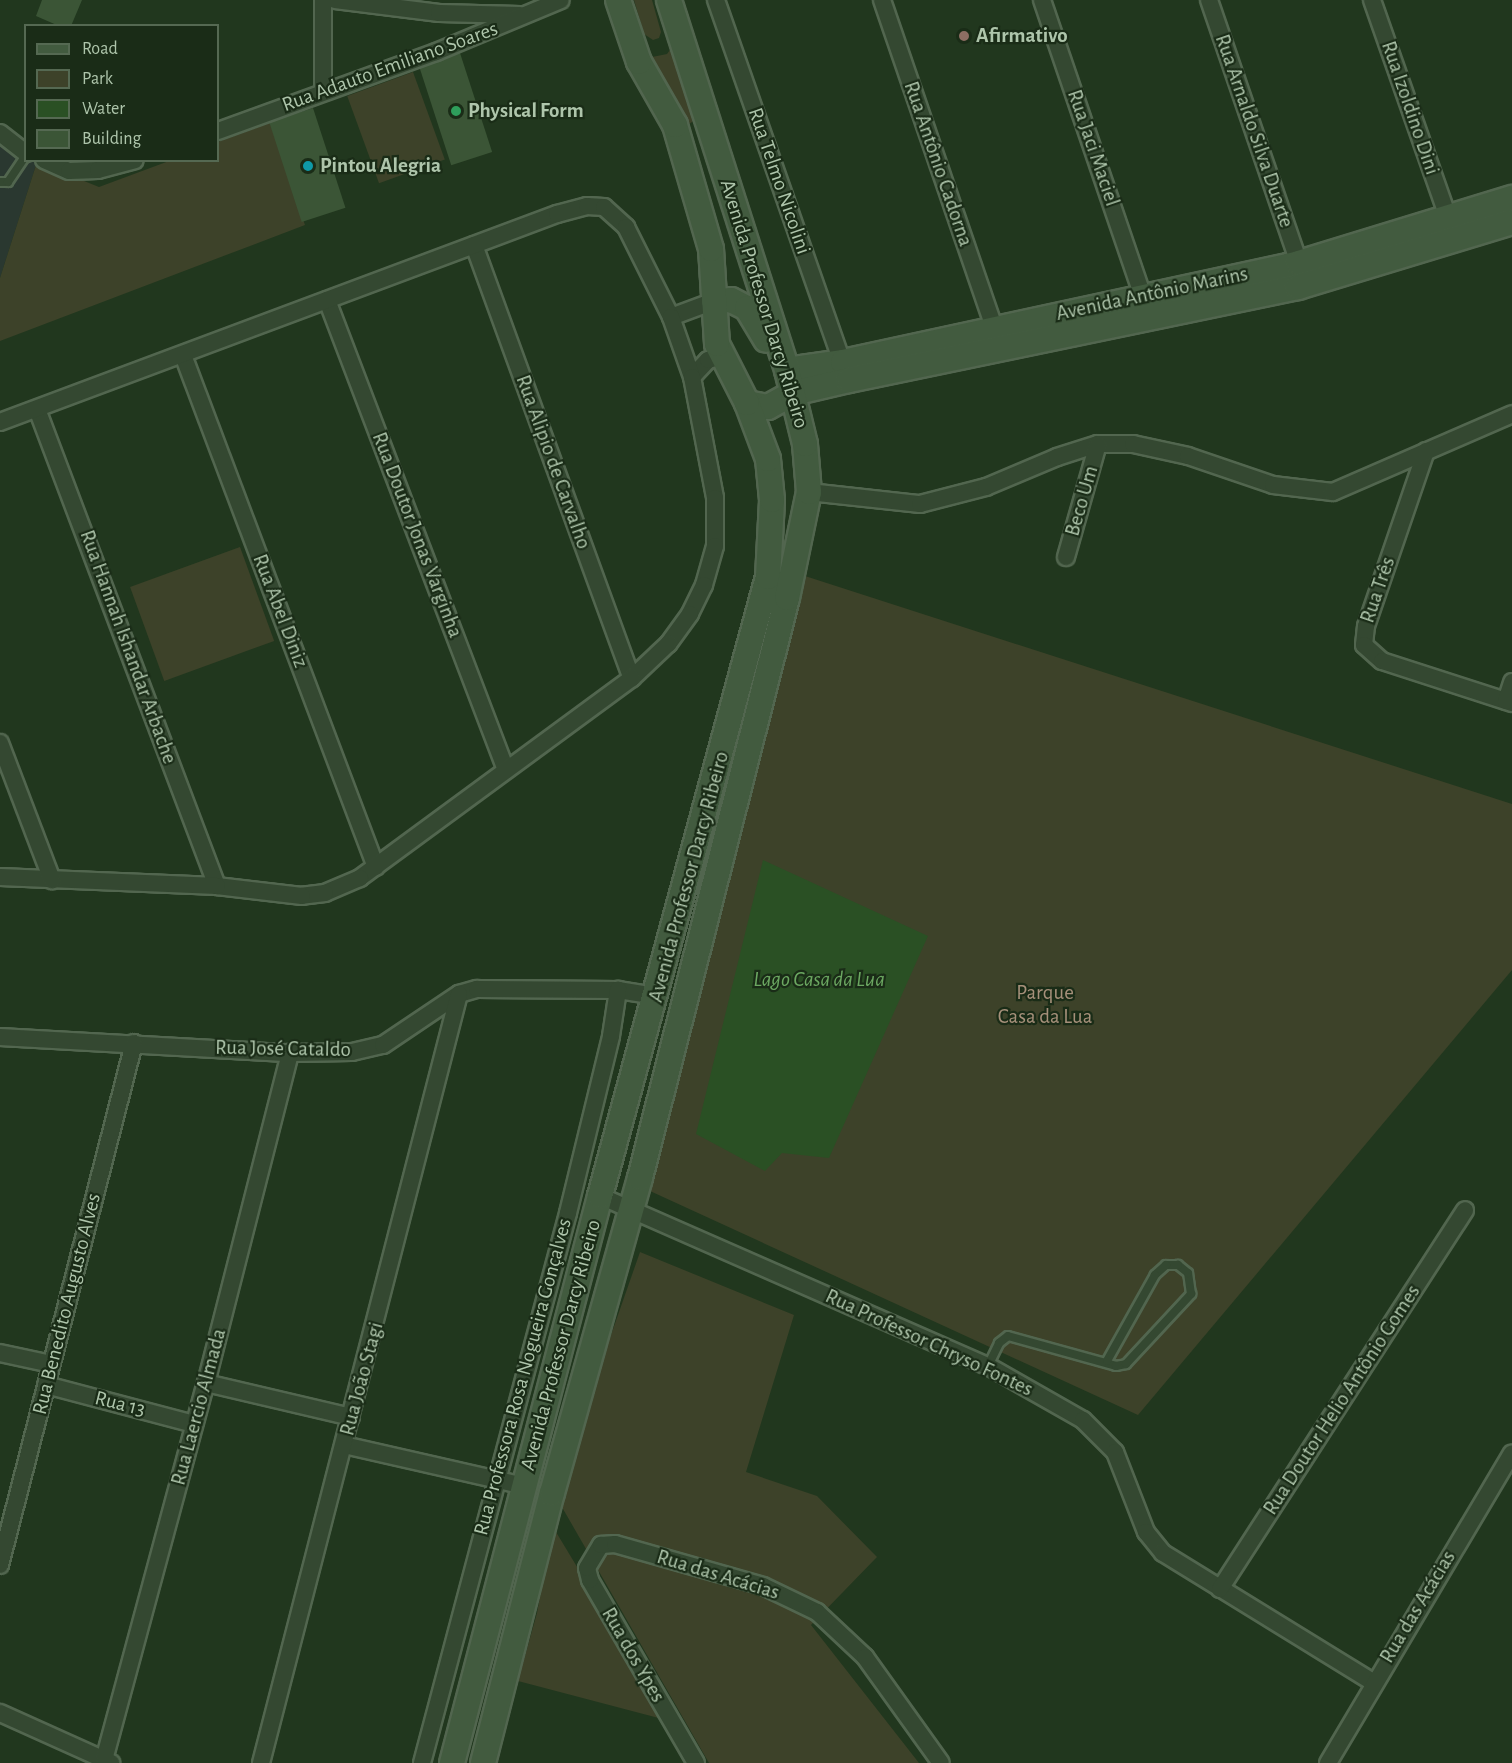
<!DOCTYPE html>
<meta charset="utf-8">
<style>
body{margin:0}
#map{position:relative;width:1512px;height:1763px;overflow:hidden;background:#21371e;font-family:"Alegreya Sans",sans-serif}
div>[style]{position:absolute}
[style*='--x']{left:calc(var(--x)*1px);top:calc(var(--y)*1px);width:calc(var(--w)*1px);rotate:calc(var(--a)*1deg)}
.medical>*{inset:0;background:#2a3830}
.green>*{inset:0;background:#3d4229;transform-origin:0 0}
.water>*{inset:0;background:#2a5024}
.building>*{inset:0;background:#3b5536;transform-origin:0 0}
.roads{filter:drop-shadow(2px 0 #52664f) drop-shadow(-2px 0 #52664f) drop-shadow(0 2px #52664f) drop-shadow(0 -2px #52664f)}
.lane>*{height:8px;margin:-4px;padding:0 4px;transform-origin:4px;border-radius:4px;background:#344831}
.street>*{height:16px;margin:-8px;padding:0 8px;transform-origin:8px;border-radius:8px;background:#344831}
.secondary>*{height:24px;margin:-12px;padding:0 12px;transform-origin:12px;border-radius:12px;background:#425b3f}
.dots>*{width:16px;height:16px;translate:-50% -50%;box-sizing:border-box;border:3px solid #1a2c17;border-radius:50%}
span{translate:-50% -50%;white-space:nowrap;text-align:center;line-height:1.15;-webkit-text-stroke:4.5px #1a2c17;paint-order:stroke}
.poi-label{font-size:21px;color:#aec5ab;font-weight:700}
.left{translate:0 -50%;text-align:left}
.street-label{font-size:21px;color:#aec5ab}
.park-label{font-size:21px;color:#a6907a}
.water-label{font-size:22px;color:#6ba761;font-style:italic}
.legend{position:absolute;left:24px;top:24px;width:195px;height:138px;box-sizing:border-box;background:#1a2c17;border:2px solid #556952;margin:0;padding:8px 10px;list-style:none;font-size:18px;color:#aec5ab}
.legend li{display:flex;align-items:center;gap:12px;height:30px}
.legend b{width:30px;border:2px solid #556952}
</style>
<div id="map">
<div class="medical">
<i style="clip-path:polygon(0 138px,26px 160px,37px 162px,0 278px)"></i>
</div>
<div class="green">
<i style="clip-path:polygon(634px 0,652px 0,661px 32px,659px 38px,653px 40px,644px 34px)"></i>
<i style="clip-path:polygon(675px 43px,695px 120px,689px 124px,651px 72px,647px 58px,667px 54px)"></i>
<i style="left:413px;top:72px;width:93px;height:70px;rotate:70deg"></i>
<i style="clip-path:polygon(270px 123px,305px 225px,0 341px,0 278px,37px 162px,99px 187px,169px 161px,218px 160px,218px 142px)"></i>
<i style="left:240px;top:547px;width:100px;height:117px;rotate:70deg"></i>
<i style="clip-path:polygon(805px 576px,1512px 804px,1512px 970px,1138px 1415px,650px 1191px)"></i>
<i style="clip-path:polygon(640px 1252px,794px 1315px,746px 1472px,817px 1496px,877px 1557px,811px 1625px,919px 1763px,709px 1763px,555px 1495px)"></i>
<i style="clip-path:polygon(553px 1527px,670px 1721px,518px 1681px,537px 1613px)"></i>
</div>
<div class="water">
<i style="clip-path:polygon(763px 860px,928px 936px,829px 1158px,782px 1153px,765px 1171px,696px 1134px)"></i>
</div>
<div class="building">
<i style="clip-path:polygon(42px 0,82px 0,71px 26px,59px 26px,36px 16px)"></i>
<i style="left:460px;top:53px;width:104px;height:43px;rotate:72deg"></i>
<i style="left:313px;top:108px;width:105px;height:46px;rotate:72deg"></i>
</div>
<div class="roads">
<div class="lane">
<i style="--x:0;--y:182;--w:8;--a:0"></i>
<i style="--x:8;--y:182;--w:32;--a:-56"></i>
<i style="--x:988;--y:1366;--w:25;--a:-64"></i>
<i style="--x:999;--y:1343;--w:11;--a:-38"></i>
<i style="--x:1008;--y:1336;--w:112;--a:15.5"></i>
<i style="--x:1116;--y:1366;--w:10;--a:-11"></i>
<i style="--x:1126;--y:1364;--w:96;--a:-47.1"></i>
<i style="--x:1191;--y:1294;--w:21;--a:-98"></i>
<i style="--x:1188;--y:1273;--w:13;--a:-141"></i>
<i style="--x:1178;--y:1265;--w:12;--a:180"></i>
<i style="--x:1166;--y:1265;--w:15;--a:138"></i>
<i style="--x:1155;--y:1275;--w:98;--a:119.2"></i>
</div>
<div class="street">
<i style="--x:335;--y:0;--w:105;--a:7.1"></i>
<i style="--x:439;--y:13;--w:81;--a:1.4"></i>
<i style="--x:716;--y:0;--w:392;--a:70.8"></i>
<i style="--x:882;--y:0;--w:346;--a:71.1"></i>
<i style="--x:1042;--y:0;--w:323;--a:71.2"></i>
<i style="--x:1209;--y:0;--w:278;--a:71.1"></i>
<i style="--x:1372;--y:0;--w:239;--a:70.7"></i>
<i style="--x:323;--y:90;--w:90;--a:-90"></i>
<i style="--x:218;--y:131;--w:232;--a:-19.9"></i>
<i style="--x:436;--y:52;--w:135;--a:-22.6"></i>
<i style="--x:0;--y:133;--w:33;--a:38"></i>
<i style="--x:44;--y:160;--w:27;--a:24"></i>
<i style="--x:69;--y:171;--w:29;--a:-2"></i>
<i style="--x:98;--y:170;--w:38;--a:-15"></i>
<i style="--x:474;--y:245;--w:461;--a:70"></i>
<i style="--x:327;--y:300;--w:503;--a:69.15"></i>
<i style="--x:671;--y:317;--w:46;--a:-20.4"></i>
<i style="--x:183;--y:355;--w:547;--a:69.35"></i>
<i style="--x:692;--y:377;--w:23;--a:-47"></i>
<i style="--x:708;--y:360;--w:15;--a:-16"></i>
<i style="--x:37;--y:409;--w:510;--a:69.33"></i>
<i style="--x:0;--y:422;--w:595;--a:-20.48"></i>
<i style="--x:557;--y:214;--w:31;--a:-15"></i>
<i style="--x:587;--y:206;--w:17;--a:3"></i>
<i style="--x:604;--y:207;--w:30;--a:42"></i>
<i style="--x:626;--y:227;--w:101;--a:63.4"></i>
<i style="--x:671;--y:317;--w:64;--a:70.7"></i>
<i style="--x:692;--y:377;--w:123;--a:79.2"></i>
<i style="--x:715;--y:498;--w:48;--a:90"></i>
<i style="--x:715;--y:546;--w:41;--a:105.8"></i>
<i style="--x:704;--y:585;--w:32;--a:116"></i>
<i style="--x:690;--y:614;--w:37;--a:126"></i>
<i style="--x:668;--y:644;--w:50;--a:136.6"></i>
<i style="--x:632;--y:678;--w:338;--a:143.7"></i>
<i style="--x:360;--y:878;--w:38;--a:157"></i>
<i style="--x:325;--y:893;--w:23;--a:173"></i>
<i style="--x:302;--y:896;--w:86;--a:-173.3"></i>
<i style="--x:217;--y:886;--w:217;--a:-177.6"></i>
<i style="--x:1426;--y:451;--w:185;--a:108.9"></i>
<i style="--x:1366;--y:626;--w:19;--a:96"></i>
<i style="--x:1364;--y:645;--w:24;--a:42"></i>
<i style="--x:1382;--y:661;--w:137;--a:17.9"></i>
<i style="--x:809;--y:492;--w:112;--a:6.2"></i>
<i style="--x:920;--y:504;--w:68;--a:-14.4"></i>
<i style="--x:986;--y:487;--w:77;--a:-22.9"></i>
<i style="--x:1057;--y:457;--w:43;--a:-17.6"></i>
<i style="--x:1098;--y:444;--w:35;--a:0"></i>
<i style="--x:1133;--y:444;--w:56;--a:12.3"></i>
<i style="--x:1188;--y:456;--w:90;--a:18.8"></i>
<i style="--x:1273;--y:485;--w:60;--a:6.7"></i>
<i style="--x:1333;--y:492;--w:195;--a:-23.5"></i>
<i style="--x:1066;--y:557;--w:117;--a:-74.2"></i>
<i style="--x:1506;--y:701;--w:20;--a:-72"></i>
<i style="--x:0;--y:743;--w:147;--a:69.2"></i>
<i style="--x:0;--y:1037;--w:290;--a:3.2"></i>
<i style="--x:290;--y:1053;--w:62;--a:-0.9"></i>
<i style="--x:352;--y:1052;--w:32;--a:-13"></i>
<i style="--x:383;--y:1045;--w:92;--a:-33.9"></i>
<i style="--x:459;--y:994;--w:19;--a:-16"></i>
<i style="--x:477;--y:989;--w:141;--a:0.4"></i>
<i style="--x:618;--y:990;--w:39;--a:9"></i>
<i style="--x:600;--y:1196;--w:424;--a:23.7"></i>
<i style="--x:988;--y:1366;--w:109;--a:29.6"></i>
<i style="--x:1083;--y:1420;--w:45;--a:45"></i>
<i style="--x:1115;--y:1452;--w:86;--a:68.8"></i>
<i style="--x:1146;--y:1532;--w:27;--a:51"></i>
<i style="--x:1163;--y:1553;--w:246;--a:31.6"></i>
<i style="--x:0;--y:1353;--w:52;--a:12.2"></i>
<i style="--x:206;--y:1383;--w:149;--a:13.2"></i>
<i style="--x:46;--y:1385;--w:153;--a:14.8"></i>
<i style="--x:344;--y:1445;--w:185;--a:12.8"></i>
<i style="--x:0;--y:1565;--w:539;--a:-75.6"></i>
<i style="--x:1220;--y:1589;--w:451;--a:-57.1"></i>
<i style="--x:0;--y:1713;--w:122;--a:24.2"></i>
<i style="--x:104;--y:1760;--w:391;--a:-74.9"></i>
<i style="--x:206;--y:1383;--w:341;--a:-75.7"></i>
<i style="--x:261;--y:1763;--w:794;--a:-75.56"></i>
<i style="--x:422;--y:1763;--w:569;--a:-75.13"></i>
<i style="--x:568;--y:1213;--w:182;--a:-76.3"></i>
<i style="--x:611;--y:1036;--w:47;--a:-81.3"></i>
<i style="--x:696;--y:1763;--w:211;--a:-120.1"></i>
<i style="--x:590;--y:1580;--w:12;--a:-104"></i>
<i style="--x:587;--y:1568;--w:27;--a:-59"></i>
<i style="--x:601;--y:1545;--w:14;--a:-4"></i>
<i style="--x:615;--y:1544;--w:154;--a:15.8"></i>
<i style="--x:763;--y:1586;--w:60;--a:25.7"></i>
<i style="--x:817;--y:1612;--w:66;--a:43.2"></i>
<i style="--x:865;--y:1657;--w:130;--a:54.4"></i>
<i style="--x:1328;--y:1763;--w:360;--a:-59.3"></i>
</div>
<div class="secondary">
<i style="--x:714;--y:301;--w:17;--a:-3"></i>
<i style="--x:731;--y:300;--w:18;--a:27"></i>
<i style="--x:747;--y:308;--w:37;--a:59"></i>
<i style="--x:787;--y:370;--w:57;--a:-8.1"></i>
<i style="--x:843;--y:362;--w:467;--a:-12.2"></i>
<i style="--x:1299;--y:263;--w:223;--a:-17"></i>
<i style="--x:747;--y:403;--w:21;--a:11"></i>
<i style="--x:768;--y:407;--w:29;--a:-29"></i>
<i style="--x:793;--y:393;--w:57;--a:-13.1"></i>
<i style="--x:849;--y:380;--w:459;--a:-11.7"></i>
<i style="--x:1298;--y:287;--w:224;--a:-16.9"></i>
<i style="--x:452;--y:1763;--w:586;--a:-75.37"></i>
<i style="--x:600;--y:1196;--w:641;--a:-74.82"></i>
<i style="--x:768;--y:577;--w:77;--a:-87"></i>
<i style="--x:772;--y:500;--w:41;--a:-95.6"></i>
<i style="--x:768;--y:459;--w:60;--a:-110.6"></i>
<i style="--x:747;--y:403;--w:66;--a:-117"></i>
<i style="--x:717;--y:344;--w:95;--a:-93.6"></i>
<i style="--x:711;--y:249;--w:129;--a:-106.2"></i>
<i style="--x:675;--y:125;--w:73;--a:-119.7"></i>
<i style="--x:639;--y:62;--w:65;--a:-108.7"></i>
<i style="--x:483;--y:1763;--w:279;--a:-75.7"></i>
<i style="--x:552;--y:1493;--w:327;--a:-74.4"></i>
<i style="--x:640;--y:1178;--w:598;--a:-75.78"></i>
<i style="--x:787;--y:598;--w:108;--a:-78.3"></i>
<i style="--x:809;--y:492;--w:48;--a:-94.8"></i>
<i style="--x:805;--y:444;--w:76;--a:-103.7"></i>
<i style="--x:787;--y:370;--w:388;--a:-107.7"></i>
</div>
</div>
<div class="dots">
<i style="left:964px;top:36px;background:#8d6e63"></i>
<i style="left:456px;top:111px;background:#2e9e5b"></i>
<i style="left:308px;top:166px;background:#0f9aa8"></i>
</div>
<div class="poi-label">
<span class="left" style="left:976px;top:36px">Afirmativo</span>
<span class="left" style="left:468px;top:111px">Physical Form</span>
<span class="left" style="left:320px;top:166px">Pintou Alegria</span>
</div>
<div class="street-label">
<span style="left:390px;top:67px;rotate:-20deg">Rua Adauto Emiliano Soares</span>
<span style="left:1410px;top:108px;rotate:71deg">Rua Izoldino Dini</span>
<span style="left:1254px;top:131px;rotate:71deg">Rua Arnaldo Silva Duarte</span>
<span style="left:1093px;top:148px;rotate:71deg">Rua Jaci Maciel</span>
<span style="left:938px;top:164px;rotate:71deg">Rua Antônio Cadorna</span>
<span style="left:779px;top:181px;rotate:71deg">Rua Telmo Nicolini</span>
<span style="left:1152px;top:294px;rotate:-12deg">Avenida Antônio Marins</span>
<span style="left:764px;top:304px;rotate:73deg">Avenida Professor Darcy Ribeiro</span>
<span style="left:553px;top:462px;rotate:70deg">Rua Alipio de Carvalho</span>
<span style="left:1082px;top:501px;rotate:-74deg">Beco Um</span>
<span style="left:417px;top:535px;rotate:69deg">Rua Doutor Jonas Varginha</span>
<span style="left:1378px;top:590px;rotate:-71deg">Rua Três</span>
<span style="left:280px;top:611px;rotate:69deg">Rua Abel Diniz</span>
<span style="left:128px;top:647px;rotate:70deg">Rua Hannah Ishandar Arbache</span>
<span style="left:689px;top:877px;rotate:-75deg">Avenida Professor Darcy Ribeiro</span>
<span style="left:283px;top:1049px;rotate:1deg">Rua José Cataldo</span>
<span style="left:67px;top:1304px;rotate:-76deg">Rua Benedito Augusto Alves</span>
<span style="left:929px;top:1343px;rotate:25deg">Rua Professor Chryso Fontes</span>
<span style="left:561px;top:1345px;rotate:-75deg">Avenida Professor Darcy Ribeiro</span>
<span style="left:523px;top:1377px;rotate:-75deg">Rua Professora Rosa Nogueira Gonçalves</span>
<span style="left:362px;top:1379px;rotate:-75deg">Rua João Stagi</span>
<span style="left:1342px;top:1400px;rotate:-57deg">Rua Doutor Helio Antônio Gomes</span>
<span style="left:120px;top:1404px;rotate:14deg">Rua 13</span>
<span style="left:199px;top:1407px;rotate:-75deg">Rua Laercio Almada</span>
<span style="left:718px;top:1575px;rotate:17deg">Rua das Acácias</span>
<span style="left:1418px;top:1607px;rotate:-59deg">Rua das Acácias</span>
<span style="left:633px;top:1655px;rotate:60deg">Rua dos Ypes</span>
</div>
<div class="park-label">
<span style="left:1045px;top:1005px">Parque<br>Casa da Lua</span>
</div>
<div class="water-label">
<span style="left:819px;top:980px">Lago Casa da Lua</span>
</div>
<ul class="legend">
<li><b style="height:8px;background:#425b3f"></b>Road</li>
<li><b style="height:16px;background:#3d4229"></b>Park</li>
<li><b style="height:16px;background:#2a5024"></b>Water</li>
<li><b style="height:16px;background:#3b5536"></b>Building</li>
</ul>
</div>
